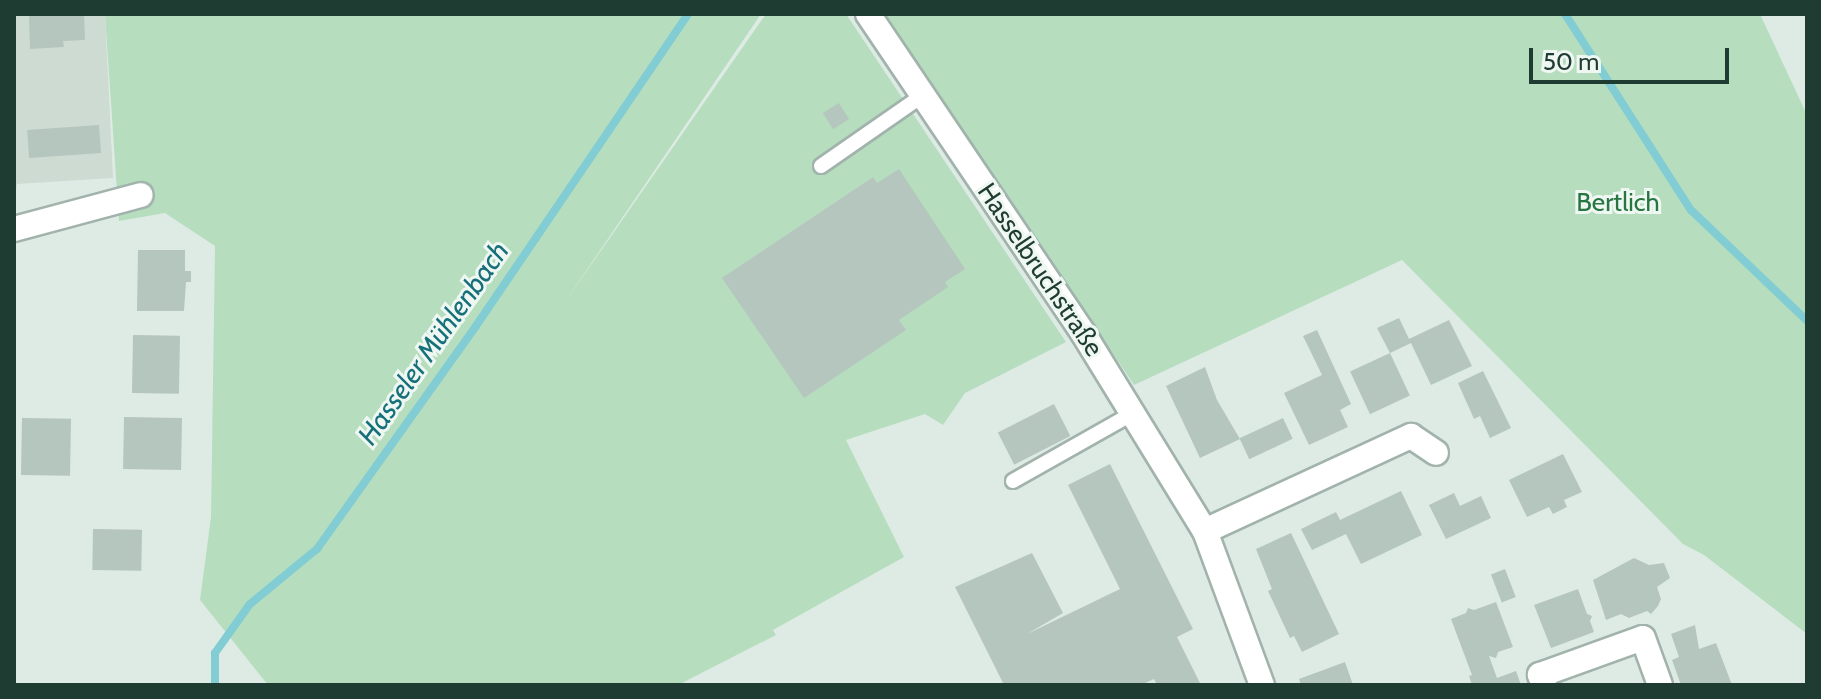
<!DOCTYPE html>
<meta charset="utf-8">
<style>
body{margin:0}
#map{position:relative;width:1821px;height:699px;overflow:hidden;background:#deebe5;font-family:Cabin,sans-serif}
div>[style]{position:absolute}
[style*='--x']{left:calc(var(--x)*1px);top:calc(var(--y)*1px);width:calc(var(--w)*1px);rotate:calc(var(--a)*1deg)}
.built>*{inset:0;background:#cddbd3}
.green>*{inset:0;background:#b6debe}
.stream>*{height:8px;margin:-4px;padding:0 4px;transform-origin:4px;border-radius:4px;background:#82ccd4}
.building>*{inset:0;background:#b4c6bd;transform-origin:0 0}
.roads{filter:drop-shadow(2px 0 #a1b3ac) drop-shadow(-2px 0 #a1b3ac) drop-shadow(0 2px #a1b3ac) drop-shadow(0 -2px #a1b3ac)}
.lane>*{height:14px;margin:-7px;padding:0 7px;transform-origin:7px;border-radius:7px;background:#fff}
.street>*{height:24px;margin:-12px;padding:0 12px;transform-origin:12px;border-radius:12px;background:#fff}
span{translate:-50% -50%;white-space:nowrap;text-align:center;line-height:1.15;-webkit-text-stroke:6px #eff7f3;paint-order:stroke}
.park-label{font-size:26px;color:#277540}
.street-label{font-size:26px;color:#1f3c32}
.water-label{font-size:28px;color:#16707a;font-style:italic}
.frame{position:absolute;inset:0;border:16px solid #1f3c32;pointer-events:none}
.scale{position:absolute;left:1529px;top:48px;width:200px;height:36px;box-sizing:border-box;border:4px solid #1f3c32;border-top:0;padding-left:10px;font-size:24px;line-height:28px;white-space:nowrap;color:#1f3c32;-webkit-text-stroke:6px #eff7f3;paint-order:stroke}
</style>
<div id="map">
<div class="built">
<i style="clip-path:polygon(14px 14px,105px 14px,113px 178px,17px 184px,14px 202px)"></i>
</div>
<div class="green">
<i style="clip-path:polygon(105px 14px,761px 14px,565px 302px,766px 14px,846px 14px,1066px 342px,965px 393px,943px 425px,925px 414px,846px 440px,904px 557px,773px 630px,776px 635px,678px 685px,268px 685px,200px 600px,211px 517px,215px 246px,165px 213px,119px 221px)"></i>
<i style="clip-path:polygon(885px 14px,1760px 14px,1807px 115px,1807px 634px,1704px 555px,1683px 544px,1402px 260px,1134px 385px)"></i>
</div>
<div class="stream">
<i style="--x:1565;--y:14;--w:233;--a:57.3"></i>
<i style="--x:1691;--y:210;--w:161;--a:43.7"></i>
<i style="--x:215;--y:685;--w:32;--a:-90"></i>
<i style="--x:215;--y:653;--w:60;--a:-54.5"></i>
<i style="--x:250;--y:604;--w:87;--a:-39.4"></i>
<i style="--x:317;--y:549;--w:274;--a:-54.5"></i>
<i style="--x:476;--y:326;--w:377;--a:-55.8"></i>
</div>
<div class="building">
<i style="clip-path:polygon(29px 14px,84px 14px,85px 40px,63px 41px,64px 47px,30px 49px)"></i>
<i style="left:839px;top:103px;width:19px;height:19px;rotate:58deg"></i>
<i style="left:99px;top:125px;width:28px;height:72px;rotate:86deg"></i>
<i style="clip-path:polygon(899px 169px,965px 269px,945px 282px,948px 287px,899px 320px,906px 330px,804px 398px,722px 278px,873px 177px,877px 183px)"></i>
<i style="clip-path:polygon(138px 250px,185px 250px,185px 271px,191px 271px,191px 282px,186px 282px,184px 311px,137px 311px)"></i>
<i style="clip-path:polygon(1399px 318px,1409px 339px,1449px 320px,1472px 366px,1431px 385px,1411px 343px,1390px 353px,1377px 328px)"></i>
<i style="clip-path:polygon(1317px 330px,1351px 404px,1340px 410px,1348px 427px,1309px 445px,1284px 393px,1322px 375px,1303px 336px)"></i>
<i style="left:133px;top:335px;width:47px;height:58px;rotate:1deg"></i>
<i style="left:1390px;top:353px;width:47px;height:44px;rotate:65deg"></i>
<i style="clip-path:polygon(1205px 367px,1217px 400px,1240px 439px,1200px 458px,1166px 386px)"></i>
<i style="clip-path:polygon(1483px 371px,1511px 428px,1490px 438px,1480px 416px,1474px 419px,1458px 383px)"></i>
<i style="left:1054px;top:404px;width:36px;height:63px;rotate:63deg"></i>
<i style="left:124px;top:417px;width:58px;height:52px;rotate:1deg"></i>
<i style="left:22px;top:418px;width:49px;height:57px;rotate:1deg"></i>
<i style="left:1283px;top:418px;width:23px;height:48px;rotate:65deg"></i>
<i style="clip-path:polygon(1563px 454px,1582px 492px,1564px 500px,1567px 507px,1553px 514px,1549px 507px,1527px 517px,1509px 480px)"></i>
<i style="clip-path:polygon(1110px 464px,1193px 629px,1177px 637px,1201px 685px,1157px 685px,1154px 679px,1141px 685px,1004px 685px,955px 587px,1032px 553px,1063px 613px,1027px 634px,1120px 589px,1068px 485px)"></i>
<i style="clip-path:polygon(1401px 491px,1422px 535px,1361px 564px,1346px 534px,1312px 550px,1301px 529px,1336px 512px,1340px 520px)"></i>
<i style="clip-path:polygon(1454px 493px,1460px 506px,1481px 496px,1491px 518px,1446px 539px,1429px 505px)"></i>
<i style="left:93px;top:529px;width:49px;height:41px;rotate:1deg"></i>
<i style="clip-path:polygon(1291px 533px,1339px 634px,1302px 652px,1294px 636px,1290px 638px,1268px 591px,1272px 589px,1256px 549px)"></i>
<i style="clip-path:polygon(1634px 558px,1649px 565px,1664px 563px,1670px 578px,1657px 587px,1661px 599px,1658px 606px,1651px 614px,1647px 611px,1629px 618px,1621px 614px,1606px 620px,1593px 580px)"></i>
<i style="left:1505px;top:569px;width:30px;height:15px;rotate:69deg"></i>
<i style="clip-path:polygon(1578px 589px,1587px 614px,1592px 616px,1590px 621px,1594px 632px,1551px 648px,1534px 605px)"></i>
<i style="clip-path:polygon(1496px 602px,1513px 647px,1498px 652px,1496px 658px,1489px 656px,1497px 678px,1516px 671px,1521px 685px,1472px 685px,1469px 676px,1472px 675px,1451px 619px,1466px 613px,1468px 608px,1474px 610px)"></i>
<i style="clip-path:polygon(1695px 625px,1699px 649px,1716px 643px,1732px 685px,1681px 685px,1672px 660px,1679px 657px,1671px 634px)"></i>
<i style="clip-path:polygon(1345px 662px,1353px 685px,1301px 685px,1299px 679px)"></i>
</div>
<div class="roads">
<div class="lane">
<i style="--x:821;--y:166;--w:124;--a:-34.8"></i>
<i style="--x:1013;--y:481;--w:138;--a:-29.5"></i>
</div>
<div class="street">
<i style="--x:868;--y:14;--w:385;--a:56"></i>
<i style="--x:1083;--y:333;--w:233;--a:58.4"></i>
<i style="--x:1205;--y:531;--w:164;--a:69.7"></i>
<i style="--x:14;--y:229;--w:131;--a:-15"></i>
<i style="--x:1205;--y:531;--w:227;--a:-24.8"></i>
<i style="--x:1411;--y:436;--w:30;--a:34"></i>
<i style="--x:1544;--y:685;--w:11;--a:-112"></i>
<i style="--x:1540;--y:675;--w:109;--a:-19.8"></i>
<i style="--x:1643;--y:638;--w:50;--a:70.1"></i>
</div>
</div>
<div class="park-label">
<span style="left:1618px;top:203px">Bertlich</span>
</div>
<div class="street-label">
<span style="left:1040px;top:270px;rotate:56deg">Hasselbruchstraße</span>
</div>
<div class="water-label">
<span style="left:433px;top:343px;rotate:-55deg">Hasseler Mühlenbach</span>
</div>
<div class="frame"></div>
<div class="scale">50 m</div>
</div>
